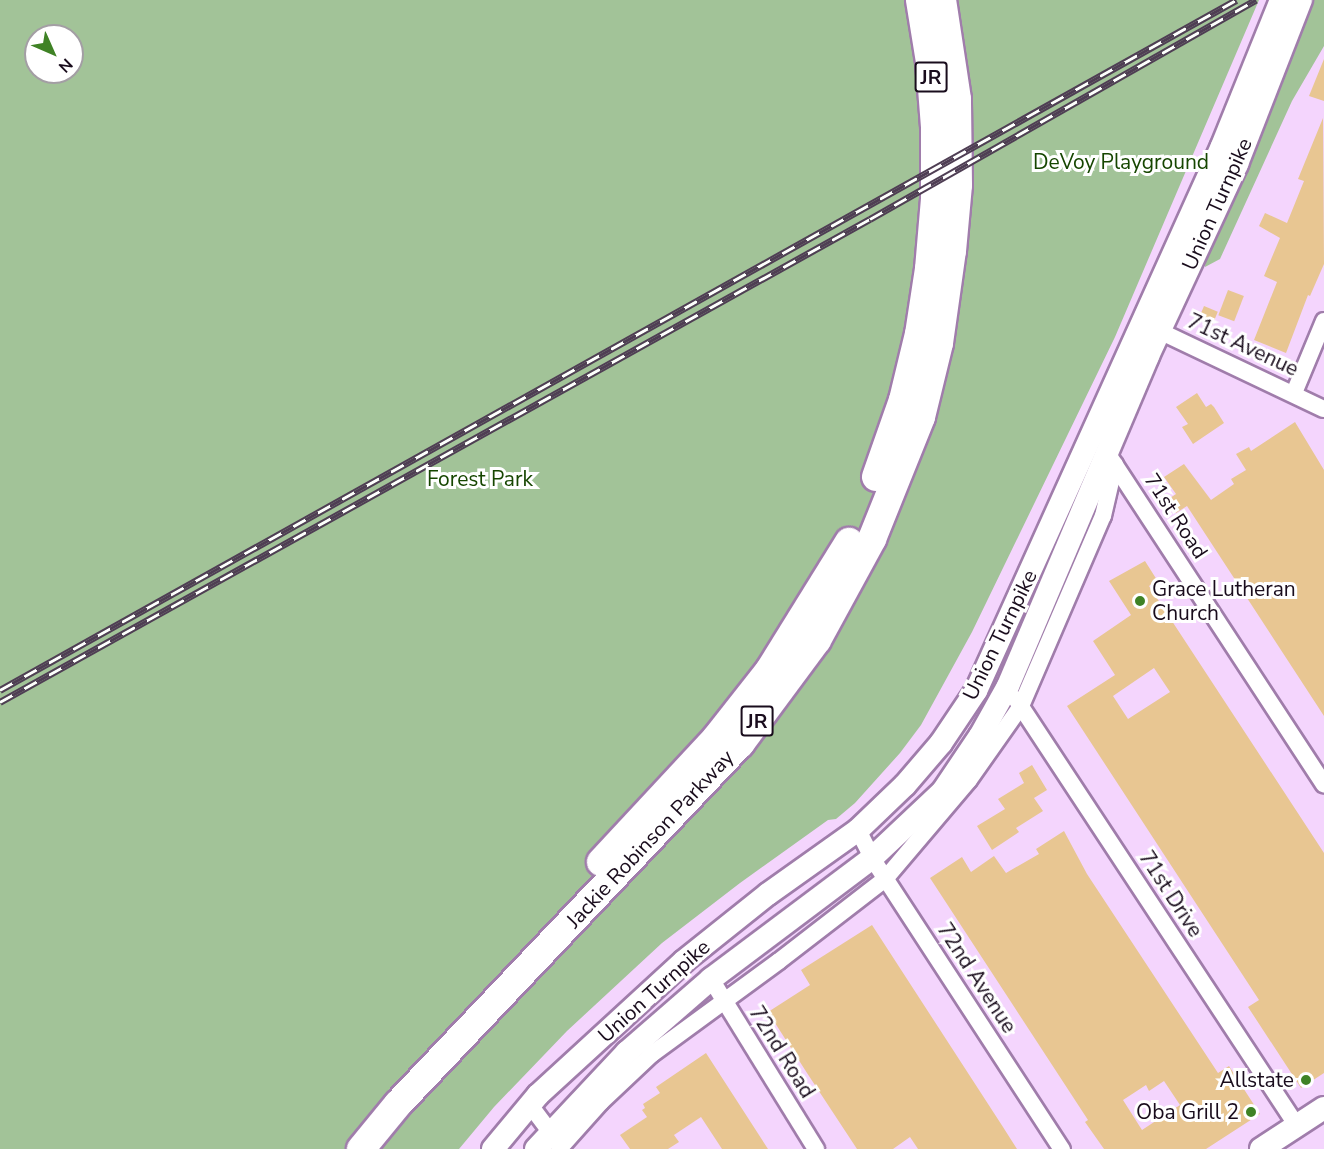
<!DOCTYPE html>
<style>
body{margin:0}
#map{position:relative;width:1324px;height:1149px;overflow:hidden;background:#f4d5fd;font-family:"Nunito Sans",sans-serif}
div>[style]{position:absolute}
[style*='--x']{left:calc(var(--x)*1px);top:calc(var(--y)*1px);width:calc(var(--w)*1px);rotate:calc(var(--a)*1deg)}
.green>*{inset:0;background:#a2c398}
.building>*{inset:0;background:#e8c692;transform-origin:0 0}
.roads{filter:drop-shadow(2px 0 #a07dab) drop-shadow(-2px 0 #a07dab) drop-shadow(0 2px #a07dab) drop-shadow(0 -2px #a07dab)}
.street>*{height:16px;margin:-8px;padding:0 8px;transform-origin:8px;border-radius:8px;background:#fff}
.secondary>*{height:22px;margin:-11px;padding:0 11px;transform-origin:11px;border-radius:11px;background:#fff}
.highway>*{height:28px;margin:-14px;padding:0 14px;transform-origin:14px;border-radius:14px;background:#fff}
.rail>*{height:7px;margin-top:-3.5px;transform-origin:0;background:repeating-linear-gradient(90deg,#fff 0 14px,#4f3e54 0 28px);box-sizing:border-box;border-block:2px solid #4f3e54}
.dots>*{width:16px;height:16px;translate:-50% -50%;box-sizing:border-box;border:3px solid #fff;border-radius:50%}
span{translate:-50% -50%;white-space:nowrap;text-align:center;line-height:1.15;-webkit-text-stroke:6px #fff;paint-order:stroke}
.shield-label span{padding:2px 4px;background:#fff;border:2px solid;border-radius:4px;-webkit-text-stroke-width:0}
.shield-label{font-size:20px;color:#190c1c;font-weight:700}
.park-label{font-size:21px;color:#164600}
.street-label{font-size:21px;color:#190c1c}
.poi-label{font-size:21px;color:#190c1c}
.left{translate:0 -50%;text-align:left}
.right{translate:-100% -50%;text-align:right}
.north{position:absolute;left:24px;top:24px;width:60px;height:60px;box-sizing:border-box;background:#fff;border:2px solid #a39ea4;border-radius:50%;rotate:135deg;font-size:16px;font-weight:700;line-height:24px;text-align:center;color:#190c1c}
.north::after{content:'';display:block;margin:auto;width:21px;height:27px;background:#3f8225;clip-path:polygon(50% 0,100% 100%,50% 72%,0 100%)}
</style>
<div id="map">
<div class="green">
<i style="clip-path:polygon(evenodd,0 0,1259px 0,1115px 337px,972px 632px,921px 725px,900px 753px,855px 803px,836px 819px,828px 820px,740px 883px,662px 943px,567px 1031px,494px 1107px,459px 1149px,0 1149px,0 0,36px 36px,72px 36px,72px 72px,36px 72px,36px 36px)"></i>
<i style="clip-path:polygon(1309px 0,1324px 0,1324px 46px,1292px 101px,1220px 259px,1205px 267px,1206px 252px)"></i>
</div>
<div class="building">
<i style="clip-path:polygon(1324px 59px,1324px 101px,1309px 96px)"></i>
<i style="clip-path:polygon(1323px 118px,1324px 264px,1310px 296px,1308px 295px,1286px 353px,1254px 340px,1277px 282px,1264px 276px,1280px 238px,1259px 226px,1265px 213px,1287px 223px,1304px 181px,1298px 179px)"></i>
<i style="left:1228px;top:290px;width:17px;height:27px;rotate:21deg"></i>
<i style="left:1204px;top:306px;width:15px;height:14px;rotate:23deg"></i>
<i style="clip-path:polygon(1197px 393px,1206px 407px,1211px 404px,1214px 407px,1224px 423px,1193px 444px,1182px 427px,1188px 424px,1176px 407px)"></i>
<i style="clip-path:polygon(1295px 422px,1324px 470px,1324px 716px,1187px 506px,1176px 513px,1172px 508px,1167px 500px,1176px 494px,1164px 477px,1184px 464px,1211px 500px,1234px 484px,1231px 479px,1246px 470px,1236px 454px,1249px 447px,1251px 451px)"></i>
<i style="clip-path:polygon(evenodd,1145px 561px,1157px 580px,1149px 586px,1324px 853px,1324px 1073px,1301px 1088px,1248px 1007px,1259px 1000px,1067px 706px,1115px 675px,1093px 641px,1131px 615px,1109px 581px,1145px 561px,1154px 668px,1170px 692px,1128px 719px,1113px 696px,1154px 668px)"></i>
<i style="clip-path:polygon(1032px 765px,1047px 790px,1034px 798px,1043px 811px,1016px 828px,1019px 832px,992px 850px,977px 826px,1005px 809px,998px 799px,1024px 783px,1019px 773px)"></i>
<i style="clip-path:polygon(evenodd,1064px 831px,1087px 874px,1218px 1073px,1229px 1066px,1260px 1114px,1206px 1149px,1104px 1149px,1085px 1122px,1088px 1120px,930px 878px,962px 857px,971px 872px,994px 856px,1006px 873px,1039px 854px,1036px 849px,1064px 831px,1164px 1081px,1180px 1105px,1142px 1130px,1123px 1100px,1146px 1085px,1149px 1091px,1164px 1081px)"></i>
<i style="clip-path:polygon(872px 925px,1003px 1127px,1017px 1149px,918px 1149px,910px 1137px,893px 1149px,857px 1149px,807px 1073px,768px 1012px,810px 985px,801px 970px)"></i>
<i style="clip-path:polygon(706px 1053px,768px 1149px,722px 1149px,701px 1117px,674px 1135px,679px 1142px,668px 1149px,630px 1149px,620px 1135px,647px 1117px,642px 1110px,645px 1108px,643px 1104px,660px 1093px,656px 1087px)"></i>
</div>
<div class="roads">
<div class="street">
<i style="--x:1151;--y:327;--w:191;--a:25.4"></i>
<i style="--x:1294;--y:393;--w:78;--a:-67.4"></i>
<i style="--x:1111;--y:459;--w:389;--a:56.8"></i>
<i style="--x:1016;--y:699;--w:511;--a:56.65"></i>
<i style="--x:858;--y:830;--w:31;--a:63"></i>
<i style="--x:872;--y:858;--w:348;--a:56.9"></i>
<i style="--x:711;--y:979;--w:200;--a:58.3"></i>
<i style="--x:530;--y:1105;--w:45;--a:53.1"></i>
<i style="--x:559;--y:1149;--w:63;--a:-48.2"></i>
<i style="--x:601;--y:1102;--w:70;--a:-43.3"></i>
<i style="--x:652;--y:1054;--w:157;--a:-36.2"></i>
<i style="--x:779;--y:961;--w:134;--a:-37.7"></i>
<i style="--x:885;--y:879;--w:130;--a:-49.7"></i>
<i style="--x:969;--y:780;--w:90;--a:-54.9"></i>
<i style="--x:1021;--y:706;--w:207;--a:-66.7"></i>
<i style="--x:1103;--y:516;--w:53;--a:-77"></i>
</div>
<div class="secondary">
<i style="--x:493;--y:1149;--w:70;--a:-50.2"></i>
<i style="--x:538;--y:1095;--w:198;--a:-42.5"></i>
<i style="--x:684;--y:961;--w:107;--a:-38.6"></i>
<i style="--x:768;--y:894;--w:110;--a:-35.4"></i>
<i style="--x:858;--y:830;--w:65;--a:-43.8"></i>
<i style="--x:905;--y:785;--w:55;--a:-49.4"></i>
<i style="--x:941;--y:743;--w:63;--a:-56.1"></i>
<i style="--x:976;--y:691;--w:598;--a:-65.71"></i>
<i style="--x:1222;--y:146;--w:157;--a:-68"></i>
<i style="--x:536;--y:1149;--w:133;--a:-46.8"></i>
<i style="--x:627;--y:1052;--w:111;--a:-41"></i>
<i style="--x:711;--y:979;--w:201;--a:-36.9"></i>
<i style="--x:872;--y:858;--w:98;--a:-43.3"></i>
<i style="--x:943;--y:791;--w:66;--a:-56.1"></i>
<i style="--x:980;--y:736;--w:57;--a:-60.8"></i>
<i style="--x:1008;--y:686;--w:358;--a:-67"></i>
<i style="--x:1148;--y:356;--w:212;--a:-65.1"></i>
<i style="--x:1237;--y:164;--w:176;--a:-68.7"></i>
<i style="--x:1261;--y:1149;--w:75;--a:-33.1"></i>
</div>
<div class="highway">
<i style="--x:876;--y:477;--w:82;--a:-70.7"></i>
<i style="--x:903;--y:400;--w:68;--a:-76.4"></i>
<i style="--x:919;--y:334;--w:66;--a:-81.3"></i>
<i style="--x:929;--y:269;--w:70;--a:-85.1"></i>
<i style="--x:935;--y:199;--w:72;--a:-90"></i>
<i style="--x:935;--y:127;--w:65;--a:-94.4"></i>
<i style="--x:930;--y:62;--w:63;--a:-99.2"></i>
<i style="--x:601;--y:862;--w:171;--a:-47.1"></i>
<i style="--x:717;--y:737;--w:84;--a:-51.8"></i>
<i style="--x:769;--y:671;--w:152;--a:-58.2"></i>
<i style="--x:361;--y:1149;--w:58;--a:-50.6"></i>
<i style="--x:398;--y:1104;--w:497;--a:-46.5"></i>
<i style="--x:740;--y:744;--w:129;--a:-53.5"></i>
<i style="--x:817;--y:640;--w:115;--a:-61.4"></i>
<i style="--x:872;--y:539;--w:131;--a:-68.1"></i>
<i style="--x:921;--y:417;--w:76;--a:-76.3"></i>
<i style="--x:939;--y:343;--w:93;--a:-82"></i>
<i style="--x:952;--y:251;--w:66;--a:-84.8"></i>
<i style="--x:958;--y:185;--w:86;--a:-90.7"></i>
<i style="--x:957;--y:99;--w:100;--a:-98.6"></i>
</div>
</div>
<div class="rail">
<i style="--x:0;--y:690;--w:1416;--a:-29.17"></i>
<i style="--x:0;--y:702;--w:995;--a:-29.04"></i>
<i style="--x:870;--y:219;--w:444;--a:-29.6"></i>
</div>
<div class="dots">
<i style="left:1140px;top:601px;background:#3f8225"></i>
<i style="left:1306px;top:1080px;background:#3f8225"></i>
<i style="left:1251px;top:1112px;background:#3f8225"></i>
</div>
<div class="shield-label">
<span style="left:931px;top:77px">JR</span>
<span style="left:757px;top:721px">JR</span>
</div>
<div class="park-label">
<span style="left:1121px;top:162px">DeVoy Playground</span>
<span style="left:480px;top:479px">Forest Park</span>
</div>
<div class="street-label">
<span style="left:1217px;top:204px;rotate:-66deg">Union Turnpike</span>
<span style="left:1243px;top:345px;rotate:25deg">71st Avenue</span>
<span style="left:1176px;top:516px;rotate:57deg">71st Road</span>
<span style="left:1000px;top:635px;rotate:-64deg">Union Turnpike</span>
<span style="left:650px;top:839px;rotate:-47deg">Jackie Robinson Parkway</span>
<span style="left:1171px;top:894px;rotate:57deg">71st Drive</span>
<span style="left:977px;top:978px;rotate:57deg">72nd Avenue</span>
<span style="left:654px;top:991px;rotate:-42deg">Union Turnpike</span>
<span style="left:782px;top:1052px;rotate:58deg">72nd Road</span>
</div>
<div class="poi-label">
<span class="left" style="left:1152px;top:601px">Grace Lutheran<br>Church</span>
<span class="right" style="left:1294px;top:1080px">Allstate</span>
<span class="right" style="left:1239px;top:1112px">Oba Grill 2</span>
</div>
<div class="north">N</div>
</div>
